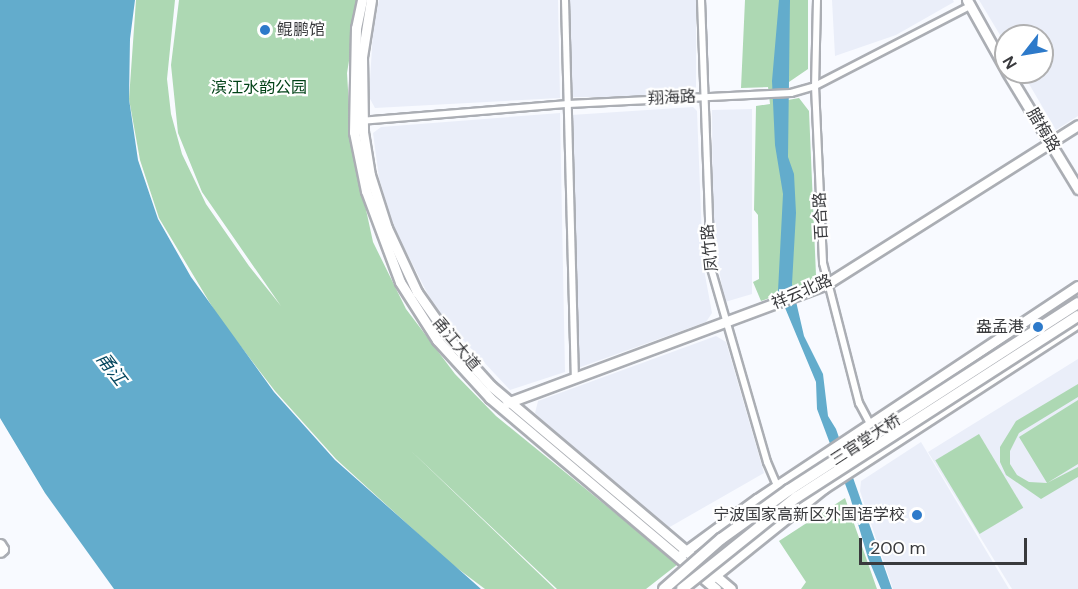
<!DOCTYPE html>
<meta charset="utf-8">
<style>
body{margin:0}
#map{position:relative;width:1078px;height:589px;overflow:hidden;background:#f8faff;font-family:"DM Sans","Noto Sans SC",sans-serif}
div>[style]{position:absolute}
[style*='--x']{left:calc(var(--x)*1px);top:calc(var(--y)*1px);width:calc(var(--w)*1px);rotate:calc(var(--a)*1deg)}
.built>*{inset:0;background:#eaeef9;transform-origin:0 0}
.green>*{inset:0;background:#add8b3;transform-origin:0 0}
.water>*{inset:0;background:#63accc}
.roads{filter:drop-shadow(2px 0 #abaeb4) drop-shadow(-2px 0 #abaeb4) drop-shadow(0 2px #abaeb4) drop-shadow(0 -2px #abaeb4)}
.street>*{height:6px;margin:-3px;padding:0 3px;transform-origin:3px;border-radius:3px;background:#fff}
.secondary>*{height:9px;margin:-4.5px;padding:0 4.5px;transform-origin:4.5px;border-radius:4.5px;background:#fff}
.bridges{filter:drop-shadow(2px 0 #abaeb4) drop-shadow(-2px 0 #abaeb4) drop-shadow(0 2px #abaeb4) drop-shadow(0 -2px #abaeb4)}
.primary-bridge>*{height:10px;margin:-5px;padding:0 5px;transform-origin:5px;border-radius:5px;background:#fff}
.dots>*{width:16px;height:16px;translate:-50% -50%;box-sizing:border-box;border:3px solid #fff;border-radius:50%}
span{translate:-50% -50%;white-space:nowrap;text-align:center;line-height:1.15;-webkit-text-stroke:4.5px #fff;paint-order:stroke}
.poi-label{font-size:16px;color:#393a3d}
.left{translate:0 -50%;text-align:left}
.right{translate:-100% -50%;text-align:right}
.park-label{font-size:16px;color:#014217}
.street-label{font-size:16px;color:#393a3d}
.water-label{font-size:18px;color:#06475e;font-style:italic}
.north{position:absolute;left:994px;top:24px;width:60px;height:60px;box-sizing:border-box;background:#fff;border:2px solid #b0b0b1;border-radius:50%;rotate:239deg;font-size:16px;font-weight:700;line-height:24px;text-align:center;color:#393a3d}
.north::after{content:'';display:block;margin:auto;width:21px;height:27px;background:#2d7aca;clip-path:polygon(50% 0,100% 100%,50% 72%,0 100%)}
.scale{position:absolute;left:859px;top:538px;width:168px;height:27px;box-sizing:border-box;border:3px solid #393a3d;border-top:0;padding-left:8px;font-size:18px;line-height:21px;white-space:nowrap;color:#393a3d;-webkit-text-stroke:4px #fff;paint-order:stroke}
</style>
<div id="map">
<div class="built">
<i style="clip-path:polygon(379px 0,558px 0,560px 98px,375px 108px,369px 97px,373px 31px)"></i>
<i style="left:570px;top:0;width:126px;height:97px"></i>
<i style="clip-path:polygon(832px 0,953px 0,954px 2px,896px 35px,835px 56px)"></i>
<i style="clip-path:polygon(979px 0,1078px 0,1078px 116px,1056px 130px,1022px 72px,1042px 72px,1042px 36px,1006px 36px,1006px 45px)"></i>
<i style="clip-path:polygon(693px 107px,697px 111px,703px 264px,712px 313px,706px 322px,578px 368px,571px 115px)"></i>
<i style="clip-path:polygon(752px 109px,752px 294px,725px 302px,713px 239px,712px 110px)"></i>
<i style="clip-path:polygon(560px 113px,565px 372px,510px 390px,437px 312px,393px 226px,379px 178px,373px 133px,381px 127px)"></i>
<i style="clip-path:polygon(716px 336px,726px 342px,764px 473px,668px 528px,542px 420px,535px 413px,538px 401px)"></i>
<i style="clip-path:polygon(1078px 359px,1078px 589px,1012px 589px,928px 452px)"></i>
<i style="clip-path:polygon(921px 442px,1009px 589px,893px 589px,860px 491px,861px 481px)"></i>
</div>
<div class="green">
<i style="clip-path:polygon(136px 0,175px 0,167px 79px,171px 114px,182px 154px,206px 204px,249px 266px,281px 306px,202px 192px,178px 133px,171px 65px,179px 0,359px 0,347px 73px,351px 140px,373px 242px,406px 309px,455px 374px,496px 416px,678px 564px,646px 589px,557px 589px,408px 448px,555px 589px,485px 589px,449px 562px,336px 459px,275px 391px,219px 318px,159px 218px,140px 160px,129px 99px)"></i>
<i style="clip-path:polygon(745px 0,808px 0,808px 69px,789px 82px,788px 100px,799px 98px,809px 111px,816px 275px,810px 283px,761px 301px,753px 282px,759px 279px,758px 215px,754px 210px,756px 106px,770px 104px,768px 87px,741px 88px)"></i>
<i style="clip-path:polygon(1078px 384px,1078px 397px,1019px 433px,1010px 451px,1010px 464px,1017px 475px,1029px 482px,1047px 483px,1019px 437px,1078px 400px,1078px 464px,1047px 483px,1078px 467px,1078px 477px,1041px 499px,1006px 475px,1000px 462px,1000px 447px,1016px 421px)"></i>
<i style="left:979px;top:434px;width:86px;height:51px;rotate:59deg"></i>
<i style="clip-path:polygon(845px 498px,877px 589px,801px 589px,806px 582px,779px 541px)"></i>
</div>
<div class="water">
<i style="clip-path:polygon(0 0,135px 0,130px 39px,129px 99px,138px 160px,158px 219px,191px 277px,274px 392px,335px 460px,481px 589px,114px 589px,45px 493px,0 418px)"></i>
<i style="clip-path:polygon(779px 0,790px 0,788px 157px,794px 174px,796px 213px,792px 284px,804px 336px,823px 374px,828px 416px,836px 429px,892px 589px,881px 589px,868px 558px,850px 497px,817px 409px,816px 382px,778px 291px,783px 194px,775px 145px,772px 81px)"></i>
</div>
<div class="roads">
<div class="street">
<i style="--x:565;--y:0;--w:378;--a:88.5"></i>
<i style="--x:701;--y:0;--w:268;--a:87.9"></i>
<i style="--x:711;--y:268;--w:202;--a:73.9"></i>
<i style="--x:767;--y:462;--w:25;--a:67"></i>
<i style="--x:817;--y:0;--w:86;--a:91.3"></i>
<i style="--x:815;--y:86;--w:177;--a:87.4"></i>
<i style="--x:823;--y:263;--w:145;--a:75.6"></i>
<i style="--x:859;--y:403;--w:24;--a:62"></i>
<i style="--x:360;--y:121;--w:209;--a:-4.7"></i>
<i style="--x:568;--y:104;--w:223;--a:-2.8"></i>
<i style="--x:791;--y:93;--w:25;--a:-16"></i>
<i style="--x:815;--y:86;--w:174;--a:-27.3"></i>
</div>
<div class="secondary">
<i style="--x:362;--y:0;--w:29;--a:102"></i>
<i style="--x:356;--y:28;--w:104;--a:91.1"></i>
<i style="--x:354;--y:132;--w:60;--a:78.5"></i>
<i style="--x:366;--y:191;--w:97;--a:69.5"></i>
<i style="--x:400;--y:282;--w:69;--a:57.5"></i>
<i style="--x:437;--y:340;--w:79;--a:47.6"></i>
<i style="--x:490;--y:398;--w:296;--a:40.2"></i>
<i style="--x:371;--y:0;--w:58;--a:99"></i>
<i style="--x:362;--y:57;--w:75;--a:89.2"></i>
<i style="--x:363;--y:132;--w:44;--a:80.8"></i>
<i style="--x:370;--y:175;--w:56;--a:72.2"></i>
<i style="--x:387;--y:228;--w:71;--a:64.9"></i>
<i style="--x:417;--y:292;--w:66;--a:54.9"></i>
<i style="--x:455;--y:346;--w:54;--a:48"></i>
<i style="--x:491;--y:386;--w:314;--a:40.2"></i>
<i style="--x:967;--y:0;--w:80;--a:60.9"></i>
<i style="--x:1007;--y:72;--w:137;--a:58.7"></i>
<i style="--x:507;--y:403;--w:339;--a:-20.4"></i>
<i style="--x:825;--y:285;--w:299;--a:-32.3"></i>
<i style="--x:0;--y:544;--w:6;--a:59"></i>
<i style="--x:3;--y:549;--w:4;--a:135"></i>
<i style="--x:682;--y:554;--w:93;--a:-36.3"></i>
<i style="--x:757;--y:499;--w:385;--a:-33.6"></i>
<i style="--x:712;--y:578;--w:144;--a:-38.8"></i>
<i style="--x:824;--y:488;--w:303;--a:-33"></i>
</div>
</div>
<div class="bridges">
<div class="primary-bridge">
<i style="--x:664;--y:589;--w:76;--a:-41.3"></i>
<i style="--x:721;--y:539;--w:84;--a:-35.8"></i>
<i style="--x:789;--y:490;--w:344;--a:-32.9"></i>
<i style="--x:682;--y:589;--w:147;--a:-38.7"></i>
<i style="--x:797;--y:497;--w:334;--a:-32.8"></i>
</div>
</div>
<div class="dots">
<i style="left:265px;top:30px;background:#2d7aca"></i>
<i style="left:1038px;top:327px;background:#2d7aca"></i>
<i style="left:917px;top:515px;background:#2d7aca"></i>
</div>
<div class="poi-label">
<span class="left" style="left:277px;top:30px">鲲鹏馆</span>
<span class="right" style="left:1024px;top:327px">盎孟港</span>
<span class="right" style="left:905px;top:515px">宁波国家高新区外国语学校</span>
</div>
<div class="park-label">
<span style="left:259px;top:88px">滨江水韵公园</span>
</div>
<div class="street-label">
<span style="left:672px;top:98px;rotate:-3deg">翔海路</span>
<span style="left:1043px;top:130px;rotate:59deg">腊梅路</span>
<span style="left:821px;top:216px;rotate:-93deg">百合路</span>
<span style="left:710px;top:248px;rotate:-96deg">凤竹路</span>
<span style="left:802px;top:292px;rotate:-23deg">祥云北路</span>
<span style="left:456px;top:344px;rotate:50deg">甬江大道</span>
<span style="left:866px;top:440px;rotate:-33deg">三官堂大桥</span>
</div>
<div class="water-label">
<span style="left:111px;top:369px;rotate:52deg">甬江</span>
</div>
<div class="north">N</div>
<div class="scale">200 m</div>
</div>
